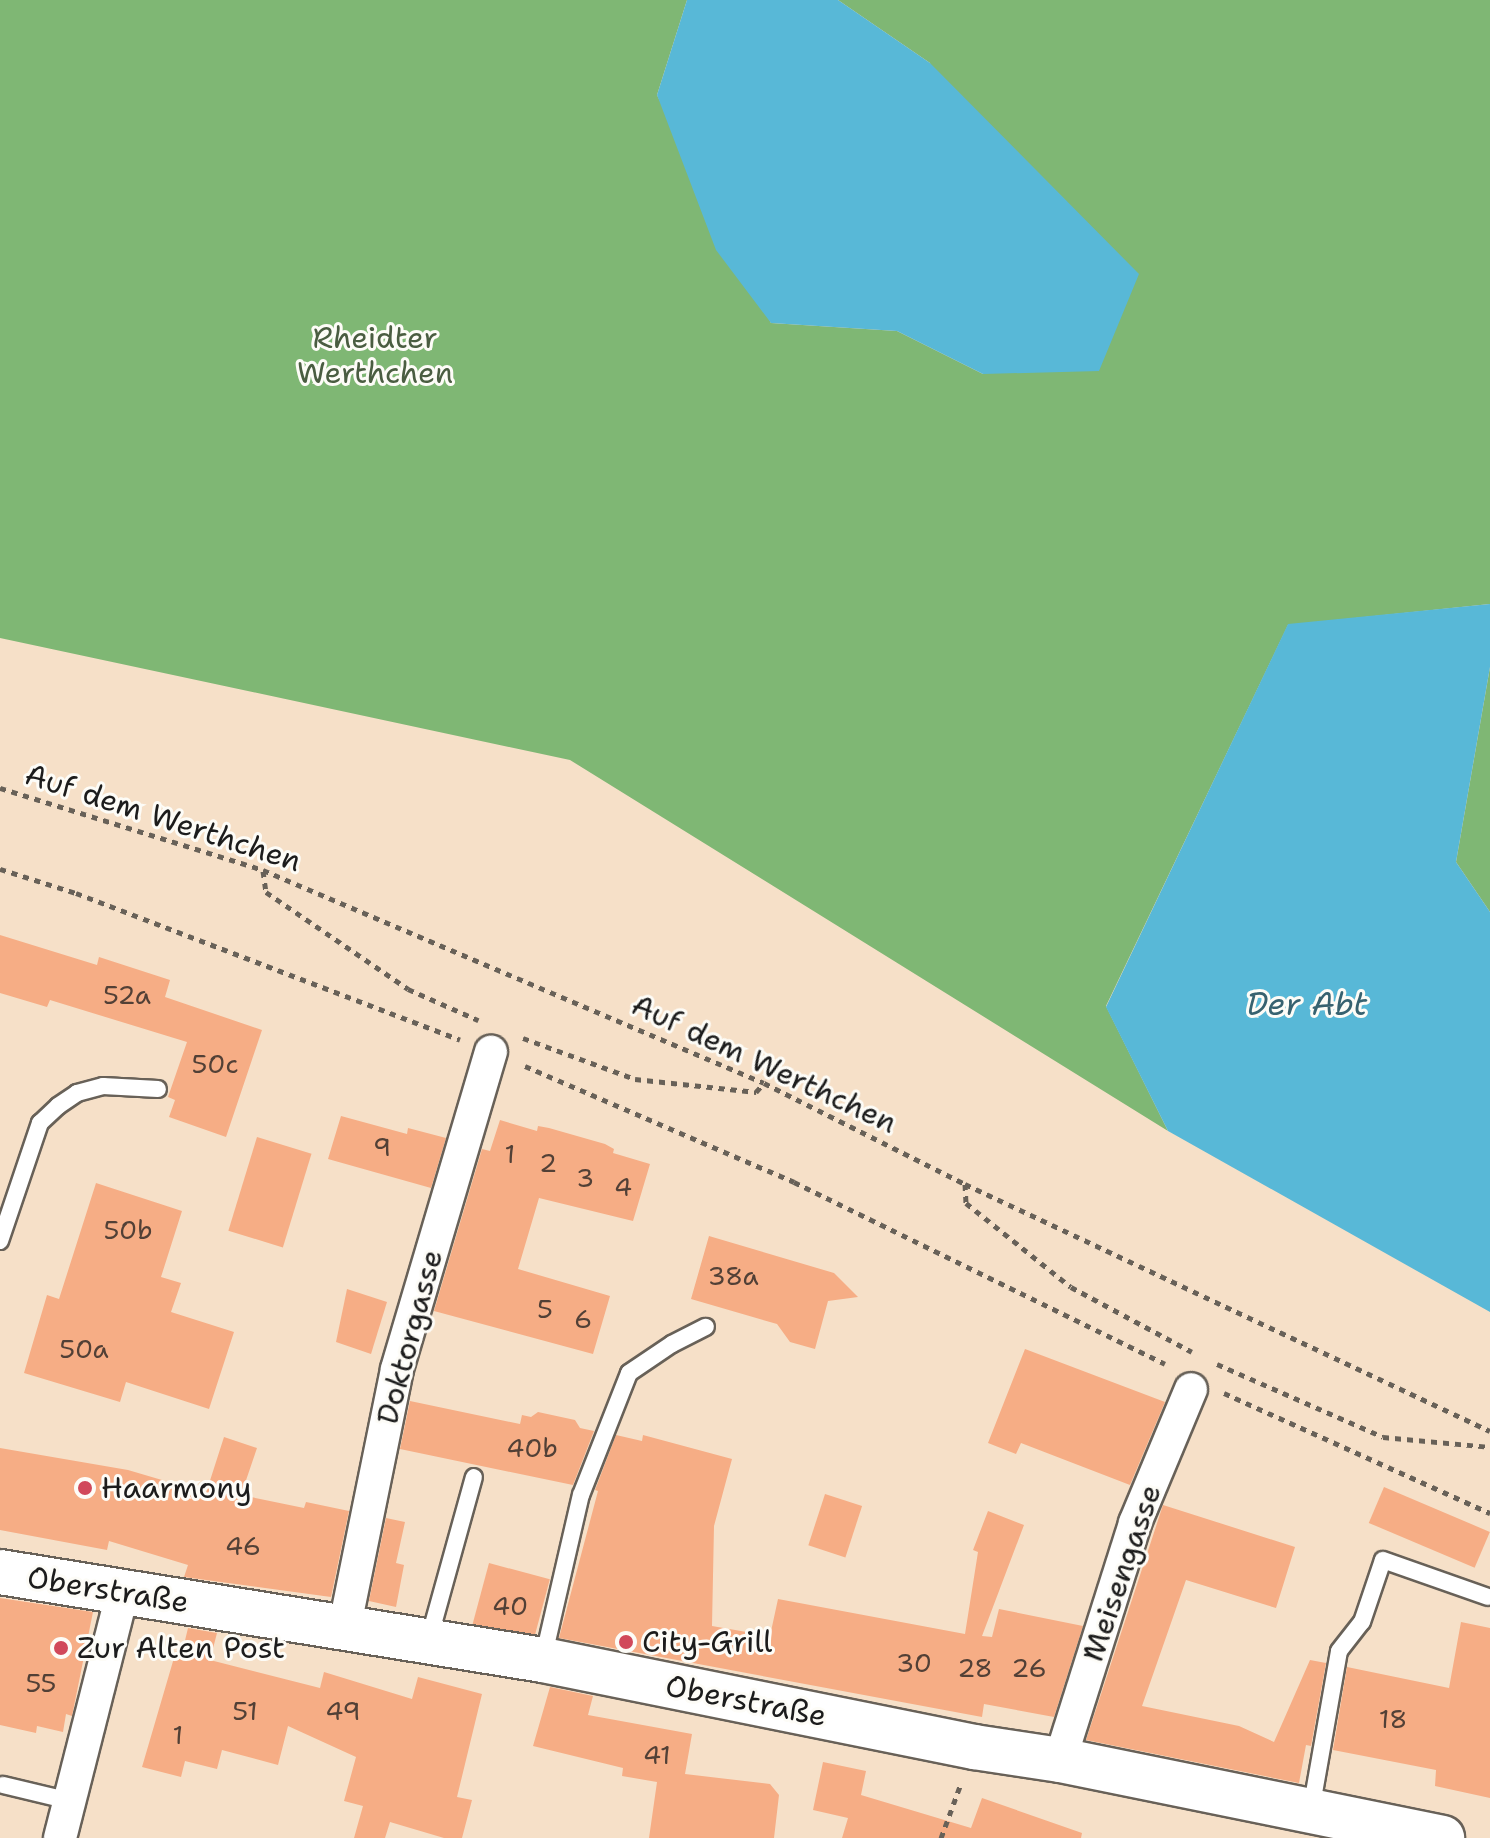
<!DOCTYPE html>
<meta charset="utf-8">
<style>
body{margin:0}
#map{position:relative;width:1490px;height:1838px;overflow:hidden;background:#f6e0c8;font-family:"Shantell Sans",sans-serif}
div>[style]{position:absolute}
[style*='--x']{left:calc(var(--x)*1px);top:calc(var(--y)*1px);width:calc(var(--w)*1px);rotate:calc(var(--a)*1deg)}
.forest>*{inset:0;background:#7fb774}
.water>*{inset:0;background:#58b8d7}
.building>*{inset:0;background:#f6ad85;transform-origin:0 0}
.path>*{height:5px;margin-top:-2.5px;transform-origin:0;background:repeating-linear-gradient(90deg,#686158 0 6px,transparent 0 12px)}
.roads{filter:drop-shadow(2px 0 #686158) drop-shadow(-2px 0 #686158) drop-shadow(0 2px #686158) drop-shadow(0 -2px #686158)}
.lane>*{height:16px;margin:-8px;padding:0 8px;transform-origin:8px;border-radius:8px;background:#fff}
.street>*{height:32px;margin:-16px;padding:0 16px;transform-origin:16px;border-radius:16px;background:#fff}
.secondary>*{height:44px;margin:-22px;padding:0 22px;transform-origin:22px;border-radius:22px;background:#fff}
.dots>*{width:22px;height:22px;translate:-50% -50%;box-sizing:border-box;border:4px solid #fdfcf7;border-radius:50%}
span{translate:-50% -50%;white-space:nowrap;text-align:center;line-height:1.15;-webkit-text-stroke:6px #fdfcf7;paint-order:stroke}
.number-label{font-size:26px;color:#524036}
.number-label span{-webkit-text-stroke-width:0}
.park-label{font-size:30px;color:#4a5d41}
.street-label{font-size:30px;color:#1c1c1c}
.poi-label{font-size:30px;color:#1c1c1c}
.left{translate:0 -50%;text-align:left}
.water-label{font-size:32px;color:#376270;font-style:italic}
</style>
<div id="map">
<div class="forest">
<i style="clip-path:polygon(0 0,687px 0,657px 95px,771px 323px,897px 331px,983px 374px,930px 63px,838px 0,1490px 0,1490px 604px,1288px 625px,1106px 1006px,1168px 1131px,570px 760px,0 638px)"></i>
<i style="clip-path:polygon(1490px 667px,1490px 912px,1456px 862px)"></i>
</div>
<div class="water">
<i style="clip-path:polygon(687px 0,838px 0,930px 63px,1139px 274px,1099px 371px,983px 374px,897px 331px,771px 323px,716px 250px,657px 95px)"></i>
<i style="clip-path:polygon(1490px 604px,1490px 667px,1456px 862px,1490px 912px,1490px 1312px,1168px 1131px,1106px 1007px,1288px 624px)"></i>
</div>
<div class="building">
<i style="clip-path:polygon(0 935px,97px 965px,99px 957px,170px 980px,165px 997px,262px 1030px,226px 1137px,169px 1117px,175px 1100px,168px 1097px,187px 1042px,50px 1000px,47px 1007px,0 993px)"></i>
<i style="clip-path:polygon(341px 1116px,407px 1134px,408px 1128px,446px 1138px,431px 1188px,328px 1159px)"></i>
<i style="clip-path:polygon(500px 1120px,537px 1131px,538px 1126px,549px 1128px,605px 1144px,614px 1149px,613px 1153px,650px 1164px,633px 1221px,539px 1198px,518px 1269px,610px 1296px,593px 1354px,434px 1311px,482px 1149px,490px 1151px)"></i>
<i style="left:257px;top:1137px;width:57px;height:98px;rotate:17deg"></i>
<i style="clip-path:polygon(96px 1183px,182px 1211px,161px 1277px,181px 1283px,171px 1312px,234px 1332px,209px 1409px,126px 1382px,120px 1402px,24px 1373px,47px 1295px,59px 1299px)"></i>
<i style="clip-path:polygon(709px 1236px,834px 1273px,858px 1297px,828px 1301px,815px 1349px,790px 1342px,777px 1324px,691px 1299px)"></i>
<i style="clip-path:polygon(347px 1289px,387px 1302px,371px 1354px,336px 1342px)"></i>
<i style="clip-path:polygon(1025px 1349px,1165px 1402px,1130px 1485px,1021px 1443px,1016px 1454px,988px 1443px)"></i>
<i style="clip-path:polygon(410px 1401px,520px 1424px,522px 1415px,531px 1417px,538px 1412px,575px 1420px,580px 1428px,594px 1431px,573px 1485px,400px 1449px)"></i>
<i style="clip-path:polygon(616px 1435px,642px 1441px,643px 1435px,732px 1459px,714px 1526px,712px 1626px,770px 1636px,778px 1599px,965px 1634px,978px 1552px,973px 1550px,988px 1511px,1024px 1525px,982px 1636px,992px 1637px,999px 1609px,1083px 1626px,1054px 1717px,984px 1704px,982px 1717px,559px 1638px,598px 1491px,595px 1490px)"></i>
<i style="clip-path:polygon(224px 1437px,257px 1448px,241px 1495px,304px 1508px,306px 1502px,349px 1511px,331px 1597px,184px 1577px,188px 1565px,109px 1541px,107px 1550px,0 1530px,0 1448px,128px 1470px,206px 1493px)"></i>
<i style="left:1384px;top:1487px;width:115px;height:39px;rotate:23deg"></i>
<i style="left:825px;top:1494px;width:39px;height:54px;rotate:18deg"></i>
<i style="clip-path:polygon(1163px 1505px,1295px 1547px,1276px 1608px,1186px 1580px,1142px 1706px,1239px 1726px,1274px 1742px,1310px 1660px,1326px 1663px,1311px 1746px,1306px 1745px,1299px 1783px,1086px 1740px)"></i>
<i style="clip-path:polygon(386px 1518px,405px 1522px,396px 1563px,404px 1565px,396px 1607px,369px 1601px)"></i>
<i style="left:489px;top:1563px;width:63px;height:63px;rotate:15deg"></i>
<i style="clip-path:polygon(0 1598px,93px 1612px,72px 1716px,66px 1714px,63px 1732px,37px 1726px,36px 1733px,0 1725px)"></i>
<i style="clip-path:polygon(1461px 1622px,1490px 1628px,1490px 1798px,1435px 1786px,1436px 1770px,1333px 1750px,1347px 1667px,1449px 1688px)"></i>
<i style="clip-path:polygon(188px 1628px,217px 1633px,210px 1660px,320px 1688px,324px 1672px,412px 1699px,418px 1677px,482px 1694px,457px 1797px,472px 1800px,462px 1838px,444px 1838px,390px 1822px,385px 1838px,354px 1838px,363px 1806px,344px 1801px,356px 1757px,288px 1726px,278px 1765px,222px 1750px,217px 1769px,185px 1761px,181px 1777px,142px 1767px,176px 1651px,182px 1653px)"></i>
<i style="clip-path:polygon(550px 1687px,593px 1696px,588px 1715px,692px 1734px,685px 1774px,770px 1784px,779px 1795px,774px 1838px,649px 1838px,657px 1782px,622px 1776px,623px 1768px,533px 1746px)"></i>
<i style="clip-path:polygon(823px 1762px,866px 1771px,861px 1795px,971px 1828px,982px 1798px,1082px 1833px,1081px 1838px,842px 1838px,848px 1818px,813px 1810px)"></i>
</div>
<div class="path">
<i style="--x:0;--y:788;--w:275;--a:17.3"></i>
<i style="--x:263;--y:870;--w:544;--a:23.03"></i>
<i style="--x:764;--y:1083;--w:225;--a:26.7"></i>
<i style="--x:965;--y:1184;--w:580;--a:25.2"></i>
<i style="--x:0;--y:869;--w:80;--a:17.5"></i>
<i style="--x:76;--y:893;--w:411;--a:20.9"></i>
<i style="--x:263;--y:871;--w:21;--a:82"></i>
<i style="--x:266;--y:892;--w:172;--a:34.3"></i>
<i style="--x:408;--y:989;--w:77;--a:23.9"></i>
<i style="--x:523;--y:1038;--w:119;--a:20.1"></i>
<i style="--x:635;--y:1079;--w:122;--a:6.1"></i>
<i style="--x:756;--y:1092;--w:12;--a:-48"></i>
<i style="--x:525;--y:1066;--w:293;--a:23.3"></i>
<i style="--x:794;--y:1182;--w:413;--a:26.1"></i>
<i style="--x:965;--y:1184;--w:19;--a:87"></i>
<i style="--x:966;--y:1203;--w:134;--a:38.7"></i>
<i style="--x:1071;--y:1287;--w:137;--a:28.2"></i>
<i style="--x:1217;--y:1364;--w:181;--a:23.7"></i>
<i style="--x:1383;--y:1437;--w:107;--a:5.3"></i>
<i style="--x:1224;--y:1393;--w:292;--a:24.3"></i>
<i style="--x:941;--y:1838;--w:55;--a:-69.9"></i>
</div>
<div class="roads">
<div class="lane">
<i style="--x:0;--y:1241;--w:125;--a:-71.3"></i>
<i style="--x:40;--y:1123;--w:25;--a:-43"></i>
<i style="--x:58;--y:1106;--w:23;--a:-34"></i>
<i style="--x:77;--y:1093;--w:27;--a:-15"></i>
<i style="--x:103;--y:1086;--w:55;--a:3.1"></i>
<i style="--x:429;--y:1639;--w:168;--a:-74.5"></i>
<i style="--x:543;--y:1659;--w:168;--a:-77"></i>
<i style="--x:581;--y:1495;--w:131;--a:-68.5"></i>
<i style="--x:629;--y:1373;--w:52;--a:-34"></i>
<i style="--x:672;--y:1344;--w:38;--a:-27"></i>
<i style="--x:3;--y:1785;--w:69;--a:13.4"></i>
<i style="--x:1311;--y:1810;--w:161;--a:-80"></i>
<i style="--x:1339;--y:1651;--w:37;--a:-52"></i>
<i style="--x:1362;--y:1622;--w:65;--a:-71.3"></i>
<i style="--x:1383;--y:1560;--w:111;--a:19.4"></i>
</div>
<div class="street">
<i style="--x:345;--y:1625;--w:261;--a:-78.5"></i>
<i style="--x:397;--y:1369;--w:331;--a:-73.5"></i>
<i style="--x:1060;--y:1760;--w:249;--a:-72.4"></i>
<i style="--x:1135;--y:1523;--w:145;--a:-67.3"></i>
<i style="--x:60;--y:1838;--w:252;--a:-75.7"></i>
</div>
<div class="secondary">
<i style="--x:0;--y:1572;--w:550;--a:9.21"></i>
<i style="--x:543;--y:1660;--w:440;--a:11.4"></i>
<i style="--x:974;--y:1747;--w:87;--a:8.6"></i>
<i style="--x:1060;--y:1760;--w:390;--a:11.5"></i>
</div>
</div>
<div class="dots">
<i style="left:85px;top:1488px;background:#d1495b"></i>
<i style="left:626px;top:1642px;background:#d1495b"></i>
<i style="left:61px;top:1648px;background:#d1495b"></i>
</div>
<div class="number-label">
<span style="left:127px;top:995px">52a</span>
<span style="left:215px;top:1064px">50c</span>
<span style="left:382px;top:1147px">9</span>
<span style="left:510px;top:1154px">1</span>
<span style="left:548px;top:1163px">2</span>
<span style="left:585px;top:1178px">3</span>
<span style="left:623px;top:1187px">4</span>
<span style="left:128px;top:1230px">50b</span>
<span style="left:733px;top:1276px">38a</span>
<span style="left:545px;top:1309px">5</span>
<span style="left:583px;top:1319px">6</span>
<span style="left:84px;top:1349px">50a</span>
<span style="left:532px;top:1448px">40b</span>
<span style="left:243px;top:1546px">46</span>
<span style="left:510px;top:1606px">40</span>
<span style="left:914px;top:1663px">30</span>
<span style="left:975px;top:1668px">28</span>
<span style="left:1029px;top:1668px">26</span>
<span style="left:41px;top:1683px">55</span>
<span style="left:245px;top:1711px">51</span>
<span style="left:343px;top:1711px">49</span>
<span style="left:1393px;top:1719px">18</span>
<span style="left:178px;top:1735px">1</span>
<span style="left:657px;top:1755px">41</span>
</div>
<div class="park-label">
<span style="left:375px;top:355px">Rheidter<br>Werthchen</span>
</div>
<div class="street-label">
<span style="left:163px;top:818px;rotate:18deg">Auf dem Werthchen</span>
<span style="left:764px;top:1064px;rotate:25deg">Auf dem Werthchen</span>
<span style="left:410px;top:1337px;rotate:-75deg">Doktorgasse</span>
<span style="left:1122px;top:1573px;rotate:-71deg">Meisengasse</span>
<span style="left:108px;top:1590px;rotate:9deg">Oberstraße</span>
<span style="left:746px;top:1701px;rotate:11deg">Oberstraße</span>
</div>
<div class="poi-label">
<span class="left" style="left:101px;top:1488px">Haarmony</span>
<span class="left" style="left:642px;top:1642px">City-Grill</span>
<span class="left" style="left:77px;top:1648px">Zur Alten Post</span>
</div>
<div class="water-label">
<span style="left:1307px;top:1004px">Der Abt</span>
</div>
</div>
